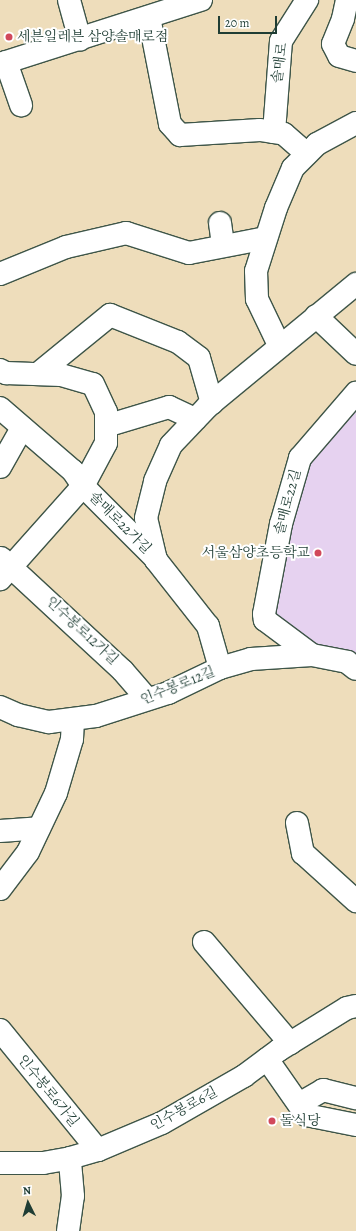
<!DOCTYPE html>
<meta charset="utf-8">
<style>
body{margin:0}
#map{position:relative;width:356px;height:1231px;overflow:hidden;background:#edb;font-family:Alegreya,"Noto Serif KR",serif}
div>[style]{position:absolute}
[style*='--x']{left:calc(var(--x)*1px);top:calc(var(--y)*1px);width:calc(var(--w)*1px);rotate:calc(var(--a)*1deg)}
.built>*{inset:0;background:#e6d2f0}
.roads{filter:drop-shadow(1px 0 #3e5548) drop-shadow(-1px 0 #3e5548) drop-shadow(0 1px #3e5548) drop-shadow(0 -1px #3e5548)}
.minor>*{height:22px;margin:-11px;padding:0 11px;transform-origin:11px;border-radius:11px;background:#fff}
.dots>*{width:11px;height:11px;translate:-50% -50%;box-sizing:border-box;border:2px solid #fff;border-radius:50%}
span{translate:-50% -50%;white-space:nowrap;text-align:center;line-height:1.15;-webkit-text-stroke:4px #fff;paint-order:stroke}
.poi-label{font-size:14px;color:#1f3d34}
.left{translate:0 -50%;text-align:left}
.right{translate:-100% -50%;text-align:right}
.street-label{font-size:14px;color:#1f3d34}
.north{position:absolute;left:8px;top:1183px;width:40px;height:40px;-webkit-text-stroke:3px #fff;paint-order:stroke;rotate:355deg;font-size:11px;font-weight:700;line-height:16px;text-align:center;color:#1f3d34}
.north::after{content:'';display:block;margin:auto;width:14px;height:18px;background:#1f3d34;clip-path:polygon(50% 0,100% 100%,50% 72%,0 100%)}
.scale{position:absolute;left:218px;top:16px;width:59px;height:18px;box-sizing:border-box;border:2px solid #1f3d34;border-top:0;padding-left:5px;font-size:12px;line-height:14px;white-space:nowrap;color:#1f3d34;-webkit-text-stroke:3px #fff;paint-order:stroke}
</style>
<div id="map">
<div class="built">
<i style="clip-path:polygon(356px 396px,356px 658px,344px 650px,307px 642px,269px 614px,309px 455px)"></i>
</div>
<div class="roads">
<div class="minor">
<i style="--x:69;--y:0;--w:41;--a:74.6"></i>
<i style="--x:347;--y:0;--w:19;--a:102"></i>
<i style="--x:343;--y:19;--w:27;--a:112"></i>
<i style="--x:333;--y:44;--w:13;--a:63"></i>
<i style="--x:339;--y:56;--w:18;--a:16"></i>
<i style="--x:149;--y:17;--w:109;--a:78.9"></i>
<i style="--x:170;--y:124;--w:15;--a:48"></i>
<i style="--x:180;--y:135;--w:80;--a:-3.6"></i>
<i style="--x:260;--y:130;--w:24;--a:9"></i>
<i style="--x:284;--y:134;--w:30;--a:41"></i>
<i style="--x:6;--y:62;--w:46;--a:70.8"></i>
<i style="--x:0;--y:64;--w:211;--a:-17.7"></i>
<i style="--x:274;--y:132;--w:91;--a:-85.6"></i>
<i style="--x:281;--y:41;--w:49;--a:-57.6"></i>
<i style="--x:220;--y:223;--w:22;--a:82"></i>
<i style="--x:0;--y:274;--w:71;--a:-22.2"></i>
<i style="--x:66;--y:247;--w:62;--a:-13.1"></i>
<i style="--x:126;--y:233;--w:66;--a:17.6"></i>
<i style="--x:189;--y:253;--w:78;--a:-11"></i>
<i style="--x:316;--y:316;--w:55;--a:43.5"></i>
<i style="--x:279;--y:345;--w:51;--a:-115.6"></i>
<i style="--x:257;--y:299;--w:28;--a:-92"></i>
<i style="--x:256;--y:271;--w:66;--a:-72.4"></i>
<i style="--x:276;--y:208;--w:43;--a:-67"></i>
<i style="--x:293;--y:168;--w:34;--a:-45"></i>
<i style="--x:317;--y:144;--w:44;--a:-28.3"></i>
<i style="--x:0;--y:370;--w:7;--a:27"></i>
<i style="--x:6;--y:373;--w:55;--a:2.1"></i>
<i style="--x:61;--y:375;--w:33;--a:16"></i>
<i style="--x:93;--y:384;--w:31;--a:65"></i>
<i style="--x:106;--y:412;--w:31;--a:90"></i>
<i style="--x:106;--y:443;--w:49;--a:118.1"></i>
<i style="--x:83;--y:486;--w:125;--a:131.7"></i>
<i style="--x:39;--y:373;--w:92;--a:-39.2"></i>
<i style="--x:110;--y:315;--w:73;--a:21.7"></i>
<i style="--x:178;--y:342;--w:26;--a:37"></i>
<i style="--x:199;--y:358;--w:47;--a:73.9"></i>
<i style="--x:0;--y:408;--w:96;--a:40.8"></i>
<i style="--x:73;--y:471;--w:18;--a:56"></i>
<i style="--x:83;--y:486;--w:103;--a:45"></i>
<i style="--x:106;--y:426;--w:66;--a:-16.8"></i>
<i style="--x:169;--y:407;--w:29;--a:25"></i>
<i style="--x:0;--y:467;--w:45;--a:-60.6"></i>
<i style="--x:1;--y:558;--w:166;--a:42.8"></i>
<i style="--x:123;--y:671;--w:37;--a:49"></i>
<i style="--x:312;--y:655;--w:59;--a:-143.3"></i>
<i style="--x:265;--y:620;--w:6;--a:-99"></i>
<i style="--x:264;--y:614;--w:92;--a:-79.3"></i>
<i style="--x:281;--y:524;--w:69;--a:-73.9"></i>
<i style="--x:300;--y:458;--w:86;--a:-49.3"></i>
<i style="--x:220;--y:668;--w:44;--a:-105.9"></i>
<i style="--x:208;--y:626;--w:84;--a:-128.2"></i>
<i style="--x:156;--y:560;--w:43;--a:-103.4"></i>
<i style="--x:146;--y:518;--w:38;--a:-76"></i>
<i style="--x:155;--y:481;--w:39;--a:-66"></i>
<i style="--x:171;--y:445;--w:54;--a:-46.5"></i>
<i style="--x:208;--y:406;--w:192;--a:-39.5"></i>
<i style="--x:0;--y:707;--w:20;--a:24"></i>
<i style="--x:18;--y:715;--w:32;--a:13"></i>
<i style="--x:49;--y:722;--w:47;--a:-7.3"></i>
<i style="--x:96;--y:716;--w:76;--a:-17.7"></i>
<i style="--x:168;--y:693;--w:58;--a:-25.7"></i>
<i style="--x:220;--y:668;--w:32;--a:-16"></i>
<i style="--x:251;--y:659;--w:61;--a:-3.8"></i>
<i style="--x:312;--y:655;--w:36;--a:11"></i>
<i style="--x:347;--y:662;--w:11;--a:38"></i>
<i style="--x:297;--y:823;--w:31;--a:79"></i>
<i style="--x:303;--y:853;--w:72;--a:42.2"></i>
<i style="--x:0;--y:831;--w:39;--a:-4"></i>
<i style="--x:0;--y:889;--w:46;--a:-52.9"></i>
<i style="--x:28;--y:852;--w:65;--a:-64.6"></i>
<i style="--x:56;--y:793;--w:56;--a:-73.5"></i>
<i style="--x:72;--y:739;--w:20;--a:-87"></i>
<i style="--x:204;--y:942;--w:133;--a:49.6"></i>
<i style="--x:0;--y:1030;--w:155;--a:50.8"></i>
<i style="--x:267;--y:1059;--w:68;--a:55.1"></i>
<i style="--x:306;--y:1115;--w:51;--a:11.3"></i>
<i style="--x:299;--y:1104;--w:28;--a:-30"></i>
<i style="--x:323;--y:1090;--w:34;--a:14"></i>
<i style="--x:0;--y:1163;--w:43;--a:0"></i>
<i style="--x:43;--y:1163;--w:27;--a:-10"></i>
<i style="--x:70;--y:1158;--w:29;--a:-16"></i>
<i style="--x:98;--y:1150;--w:69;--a:-22.9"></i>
<i style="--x:162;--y:1123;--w:95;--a:-29.8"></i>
<i style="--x:244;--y:1076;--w:44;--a:-36.6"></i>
<i style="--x:279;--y:1050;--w:80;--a:-31.7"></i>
<i style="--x:347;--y:1008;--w:9;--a:-13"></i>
<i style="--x:68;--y:1231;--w:35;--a:-82"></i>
<i style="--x:73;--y:1196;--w:38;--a:-95"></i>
</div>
</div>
<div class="dots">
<i style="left:9px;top:37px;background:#d1495b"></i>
<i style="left:318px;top:553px;background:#d1495b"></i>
<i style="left:272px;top:1121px;background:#d1495b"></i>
</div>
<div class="poi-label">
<span class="left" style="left:17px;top:37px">세븐일레븐 삼양솔매로점</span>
<span class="right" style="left:310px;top:553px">서울삼양초등학교</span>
<span class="left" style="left:280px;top:1121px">돌식당</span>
</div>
<div class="street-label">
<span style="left:280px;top:63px;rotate:-82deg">솔매로</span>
<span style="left:288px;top:502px;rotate:-75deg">솔매로22길</span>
<span style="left:120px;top:523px;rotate:45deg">솔매로22가길</span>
<span style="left:82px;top:631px;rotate:43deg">인수봉로12가길</span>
<span style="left:178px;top:686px;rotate:-22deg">인수봉로12길</span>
<span style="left:48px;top:1091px;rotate:51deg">인수봉로6가길</span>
<span style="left:184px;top:1109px;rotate:-29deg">인수봉로6길</span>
</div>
<div class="north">N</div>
<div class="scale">20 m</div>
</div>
